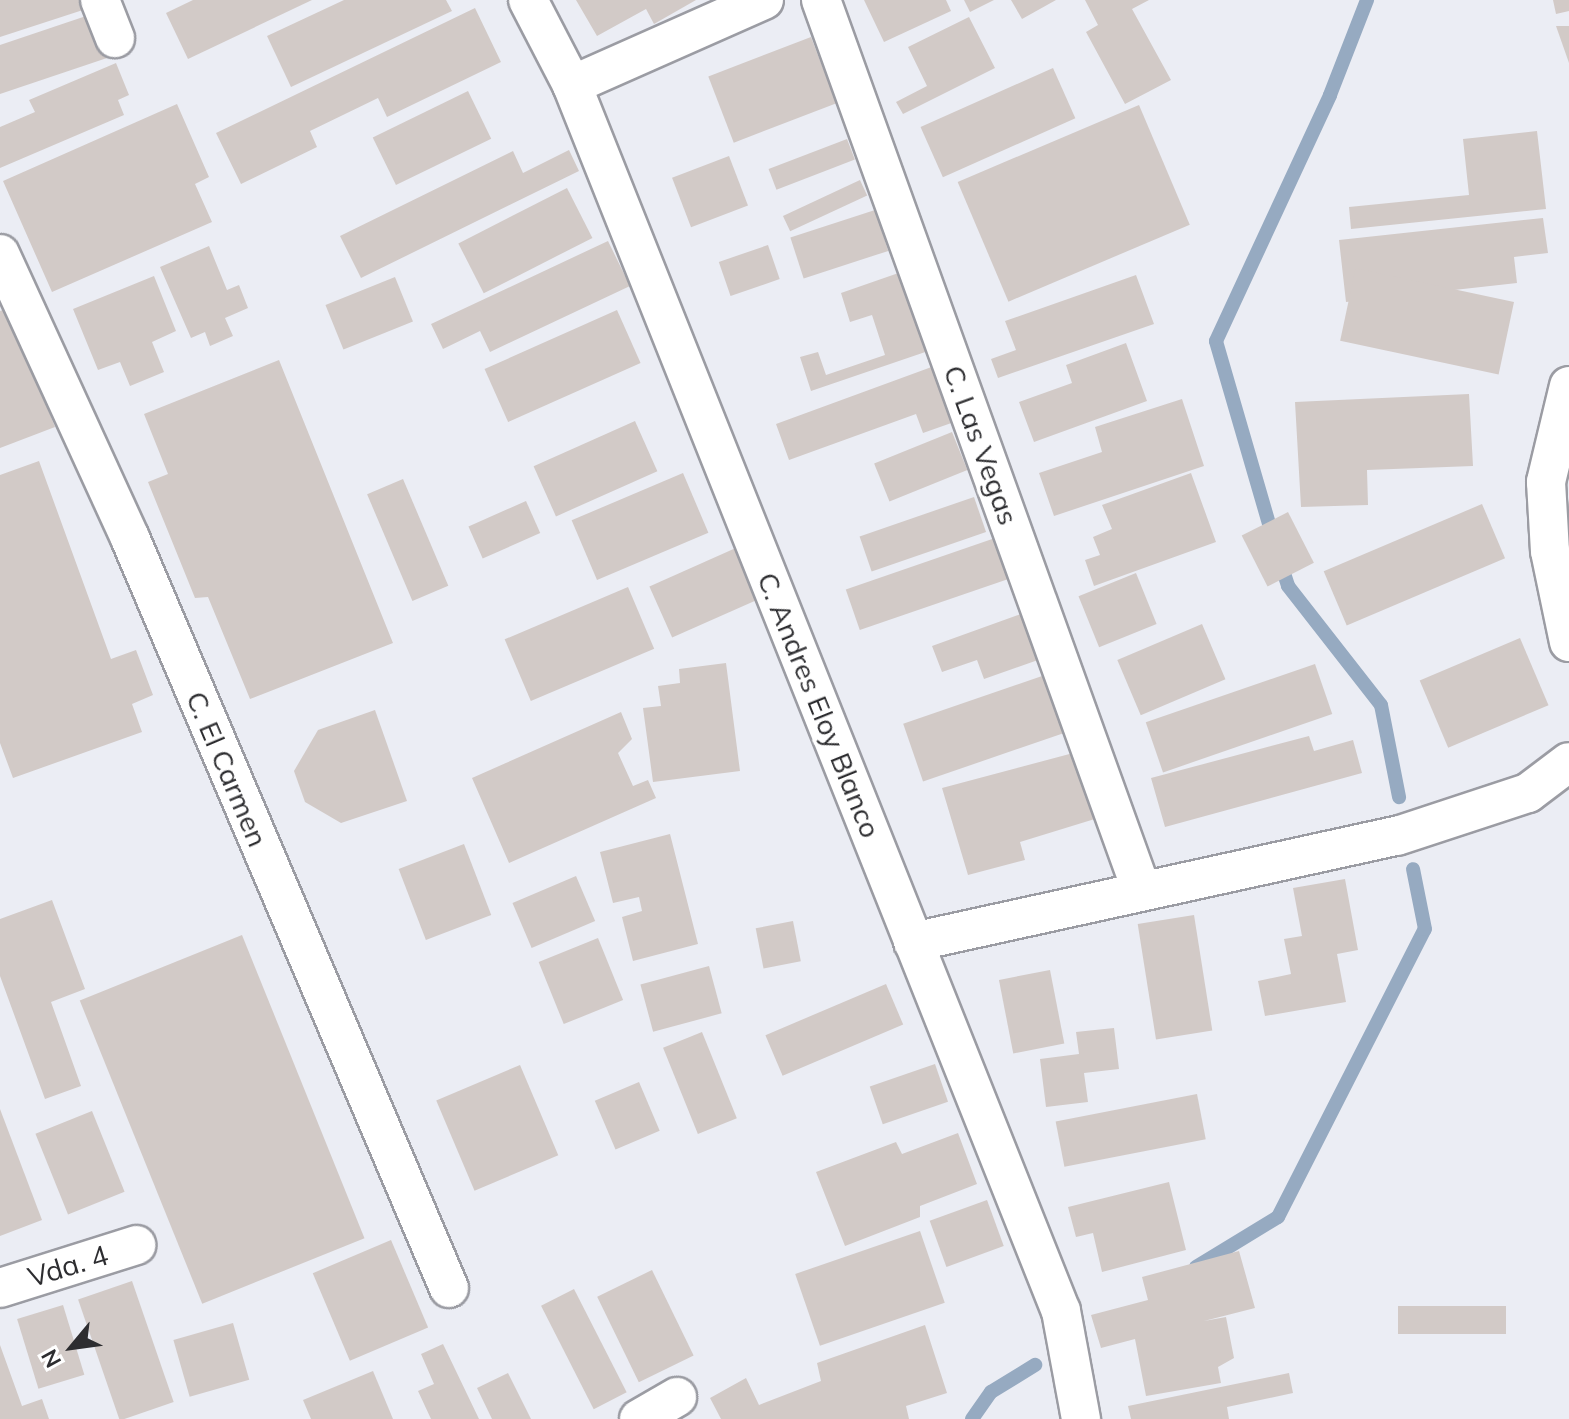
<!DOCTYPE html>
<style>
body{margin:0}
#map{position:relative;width:1569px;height:1419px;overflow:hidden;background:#ebedf4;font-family:Mulish,sans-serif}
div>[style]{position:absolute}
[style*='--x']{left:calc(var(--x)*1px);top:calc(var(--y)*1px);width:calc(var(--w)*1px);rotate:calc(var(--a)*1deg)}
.stream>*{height:14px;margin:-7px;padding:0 7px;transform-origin:7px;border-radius:7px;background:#96aac1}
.building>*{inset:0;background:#d2cac7;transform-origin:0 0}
.roads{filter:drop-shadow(2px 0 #9b9ca3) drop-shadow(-2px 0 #9b9ca3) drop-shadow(0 2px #9b9ca3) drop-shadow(0 -2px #9b9ca3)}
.minor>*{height:38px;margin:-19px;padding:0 19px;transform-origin:19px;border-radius:19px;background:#fff}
span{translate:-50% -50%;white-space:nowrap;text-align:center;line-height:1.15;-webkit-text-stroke:7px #fff;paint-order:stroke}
.street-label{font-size:28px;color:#2d2d30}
.north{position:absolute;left:32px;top:1307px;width:80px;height:80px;-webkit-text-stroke:6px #fff;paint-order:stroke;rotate:241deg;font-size:22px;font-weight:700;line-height:32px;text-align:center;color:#2d2d30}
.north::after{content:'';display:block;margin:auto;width:28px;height:36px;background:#2d2d30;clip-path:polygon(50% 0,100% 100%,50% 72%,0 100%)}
</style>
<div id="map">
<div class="stream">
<i style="--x:1274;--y:541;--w:208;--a:-106.2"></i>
<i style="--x:1216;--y:341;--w:271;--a:-65.1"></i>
<i style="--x:1330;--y:95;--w:102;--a:-68.7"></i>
<i style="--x:1280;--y:561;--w:26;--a:72"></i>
<i style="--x:1288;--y:586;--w:151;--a:52"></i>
<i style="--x:1381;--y:705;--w:94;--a:78.9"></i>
<i style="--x:1196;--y:1267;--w:96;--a:-31.4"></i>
<i style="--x:1278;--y:1217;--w:323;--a:-63"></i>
<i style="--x:1425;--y:929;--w:61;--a:-101.3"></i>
<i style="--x:972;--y:1419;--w:33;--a:-55"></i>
<i style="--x:991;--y:1392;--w:52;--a:-31.5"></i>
</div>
<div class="building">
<i style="clip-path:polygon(0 0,83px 0,86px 9px,0 37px)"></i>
<i style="clip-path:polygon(193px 0,312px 0,188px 59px,166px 13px)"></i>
<i style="clip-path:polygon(344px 0,446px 0,452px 11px,291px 87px,267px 36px)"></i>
<i style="clip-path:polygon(576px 0,696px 0,654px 24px,646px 9px,597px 36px)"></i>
<i style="clip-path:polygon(864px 0,946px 0,951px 11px,884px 42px)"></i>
<i style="clip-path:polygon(964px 0,994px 0,970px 12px)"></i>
<i style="clip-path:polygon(1011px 0,1056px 0,1022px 19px)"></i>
<i style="clip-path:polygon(1085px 0,1149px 0,1132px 9px,1171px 80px,1125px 104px,1086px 32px,1098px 25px)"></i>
<i style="clip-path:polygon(1553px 0,1569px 0,1569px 11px,1556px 14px)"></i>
<i style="clip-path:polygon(475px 8px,501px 62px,387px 117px,378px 98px,310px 131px,317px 147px,241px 184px,216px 133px)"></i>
<i style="clip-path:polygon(92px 14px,107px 58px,0 94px,0 45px)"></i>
<i style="clip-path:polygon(969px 17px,995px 68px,903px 114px,896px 102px,927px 86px,908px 47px)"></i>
<i style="clip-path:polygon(1556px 26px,1569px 26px,1569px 63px)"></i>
<i style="left:811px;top:37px;width:71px;height:110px;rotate:69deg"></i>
<i style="clip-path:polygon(116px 63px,129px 95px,118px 100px,124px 115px,0 168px,0 127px,35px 112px,29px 100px)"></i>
<i style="left:1053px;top:68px;width:55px;height:145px;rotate:66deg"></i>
<i style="left:468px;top:91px;width:53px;height:106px;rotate:64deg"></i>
<i style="clip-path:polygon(177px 104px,209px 177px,195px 184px,212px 222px,52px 292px,3px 181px)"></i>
<i style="left:1139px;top:105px;width:130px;height:197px;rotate:67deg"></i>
<i style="clip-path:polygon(1537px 131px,1546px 209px,1351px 229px,1349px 207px,1469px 195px,1463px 139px)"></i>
<i style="left:847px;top:139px;width:22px;height:84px;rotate:69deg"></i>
<i style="clip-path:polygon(569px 150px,579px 171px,361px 278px,340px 236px,513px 151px,523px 173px)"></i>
<i style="left:729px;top:156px;width:53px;height:61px;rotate:69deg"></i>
<i style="left:860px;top:180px;width:17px;height:85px;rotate:65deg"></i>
<i style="left:567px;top:188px;width:56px;height:122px;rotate:63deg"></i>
<i style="left:875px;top:210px;width:43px;height:89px;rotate:72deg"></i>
<i style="clip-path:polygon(1543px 218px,1548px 253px,1514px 257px,1517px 283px,1346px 302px,1339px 240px)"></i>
<i style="clip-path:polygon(608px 241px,630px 286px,490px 352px,480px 331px,443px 349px,431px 324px)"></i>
<i style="left:768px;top:245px;width:36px;height:52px;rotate:71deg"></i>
<i style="clip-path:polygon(209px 246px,227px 290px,239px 285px,248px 308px,225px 318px,233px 336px,210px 346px,205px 332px,191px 338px,160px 267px)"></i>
<i style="clip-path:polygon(910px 269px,937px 348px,811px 391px,800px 357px,818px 352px,826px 375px,885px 355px,872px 315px,850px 322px,841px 293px)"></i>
<i style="clip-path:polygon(1136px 275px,1154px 324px,998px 378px,991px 359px,1016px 350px,1005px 321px)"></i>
<i style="clip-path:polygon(154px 276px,176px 331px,152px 342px,164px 372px,130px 386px,120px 362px,98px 370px,73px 309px)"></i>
<i style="left:395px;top:277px;width:48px;height:75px;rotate:68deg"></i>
<i style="left:1514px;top:302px;width:74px;height:162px;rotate:102deg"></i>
<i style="clip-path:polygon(8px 308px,55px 427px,0 448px,0 311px)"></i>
<i style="left:617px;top:310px;width:58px;height:145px;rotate:66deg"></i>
<i style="clip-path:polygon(1126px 343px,1147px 401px,1034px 442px,1019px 402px,1072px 383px,1066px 365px)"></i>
<i style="clip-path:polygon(279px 360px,393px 643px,250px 699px,208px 597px,195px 598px,148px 482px,168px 474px,144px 414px)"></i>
<i style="clip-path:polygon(937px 365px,957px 421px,923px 433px,916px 414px,789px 460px,776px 424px)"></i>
<i style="clip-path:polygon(1469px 394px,1473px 466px,1367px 470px,1368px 505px,1301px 507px,1295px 402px)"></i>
<i style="clip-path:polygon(1182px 399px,1204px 466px,1054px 516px,1039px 473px,1102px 452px,1095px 427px)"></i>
<i style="left:635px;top:421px;width:55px;height:111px;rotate:66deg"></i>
<i style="left:952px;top:432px;width:41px;height:84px;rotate:68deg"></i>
<i style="clip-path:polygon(39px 461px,111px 659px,136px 650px,153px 695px,132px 704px,142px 732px,13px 778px,0 743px,0 475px)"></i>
<i style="left:683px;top:473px;width:65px;height:121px;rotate:67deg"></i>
<i style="clip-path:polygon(1191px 473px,1216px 542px,1094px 586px,1085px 560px,1100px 555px,1093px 537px,1112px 529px,1102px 505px)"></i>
<i style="left:403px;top:479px;width:116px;height:39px;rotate:67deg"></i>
<i style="left:974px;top:497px;width:37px;height:121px;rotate:71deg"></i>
<i style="left:526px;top:501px;width:35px;height:63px;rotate:66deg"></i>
<i style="left:1482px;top:504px;width:59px;height:172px;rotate:67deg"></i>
<i style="left:1288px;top:512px;width:57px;height:52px;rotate:63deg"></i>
<i style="left:998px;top:537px;width:43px;height:161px;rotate:71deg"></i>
<i style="left:738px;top:547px;width:56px;height:97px;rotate:66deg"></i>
<i style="left:1136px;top:573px;width:55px;height:62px;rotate:68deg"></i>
<i style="left:628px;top:587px;width:67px;height:134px;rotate:67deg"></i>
<i style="clip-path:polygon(1021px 614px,1038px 660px,984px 679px,977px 660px,942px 672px,932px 646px)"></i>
<i style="left:1202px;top:624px;width:60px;height:92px;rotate:67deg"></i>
<i style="left:1520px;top:638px;width:73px;height:109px;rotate:67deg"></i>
<i style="clip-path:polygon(726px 663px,740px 771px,653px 782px,643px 708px,661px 706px,658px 686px,680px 683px,679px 669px)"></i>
<i style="left:1315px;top:664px;width:53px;height:179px;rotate:71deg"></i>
<i style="left:1045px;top:675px;width:61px;height:150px;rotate:71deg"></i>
<i style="clip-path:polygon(375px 710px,407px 801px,341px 823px,305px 802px,294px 771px,318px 730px)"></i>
<i style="clip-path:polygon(621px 712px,632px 739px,618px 753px,633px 786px,648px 780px,656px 798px,509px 863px,472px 778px)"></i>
<i style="clip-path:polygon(1309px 736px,1314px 751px,1353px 740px,1362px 773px,1165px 827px,1151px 778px)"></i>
<i style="clip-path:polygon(1077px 752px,1098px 818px,1020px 842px,1025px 860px,968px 875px,942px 788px)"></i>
<i style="clip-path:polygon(670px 834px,698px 944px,633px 961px,622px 917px,642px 911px,639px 897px,613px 903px,600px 852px)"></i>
<i style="left:464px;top:844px;width:76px;height:70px;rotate:69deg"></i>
<i style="left:576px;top:876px;width:49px;height:69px;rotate:67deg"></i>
<i style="clip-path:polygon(1345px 879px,1358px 950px,1337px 954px,1346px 1002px,1265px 1016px,1258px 981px,1291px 974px,1284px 939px,1302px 936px,1293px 888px)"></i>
<i style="clip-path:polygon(52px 900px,85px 989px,51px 1002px,81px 1086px,45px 1099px,0 976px,0 919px)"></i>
<i style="left:1194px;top:915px;width:117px;height:57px;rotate:81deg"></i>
<i style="left:793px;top:921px;width:41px;height:38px;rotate:79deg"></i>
<i style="left:242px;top:935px;width:327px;height:175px;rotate:68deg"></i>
<i style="left:598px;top:938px;width:67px;height:64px;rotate:68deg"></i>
<i style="left:709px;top:966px;width:49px;height:71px;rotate:75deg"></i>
<i style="left:1050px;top:970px;width:75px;height:52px;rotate:79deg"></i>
<i style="left:886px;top:984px;width:44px;height:131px;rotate:67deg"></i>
<i style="clip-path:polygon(1114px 1028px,1119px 1069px,1084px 1073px,1088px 1102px,1046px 1107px,1040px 1059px,1079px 1054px,1076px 1032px)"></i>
<i style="left:702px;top:1032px;width:93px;height:42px;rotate:68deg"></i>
<i style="left:935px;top:1064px;width:40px;height:69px;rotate:71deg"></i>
<i style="left:520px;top:1065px;width:98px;height:91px;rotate:67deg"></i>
<i style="left:639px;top:1082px;width:53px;height:48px;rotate:67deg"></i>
<i style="left:1197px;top:1094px;width:46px;height:144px;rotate:79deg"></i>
<i style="clip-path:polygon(0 1109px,42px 1220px,0 1236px)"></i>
<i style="left:92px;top:1111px;width:87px;height:61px;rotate:68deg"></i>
<i style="clip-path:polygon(958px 1133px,977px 1184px,920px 1206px,920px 1217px,845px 1246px,816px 1172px,896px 1142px,902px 1154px)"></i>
<i style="clip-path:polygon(1169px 1182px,1186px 1250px,1102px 1272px,1093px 1233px,1076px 1237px,1068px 1207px)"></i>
<i style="left:987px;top:1200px;width:49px;height:61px;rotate:70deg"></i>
<i style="left:920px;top:1231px;width:76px;height:132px;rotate:71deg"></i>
<i style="left:391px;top:1240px;width:95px;height:85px;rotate:67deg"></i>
<i style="clip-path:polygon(1239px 1251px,1255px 1308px,1204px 1321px,1226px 1317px,1234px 1358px,1218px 1367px,1221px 1383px,1146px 1396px,1135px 1339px,1101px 1348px,1091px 1315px,1148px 1300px,1142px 1277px)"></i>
<i style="left:652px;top:1270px;width:95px;height:61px;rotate:64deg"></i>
<i style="left:132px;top:1281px;width:128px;height:57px;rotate:71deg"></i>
<i style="left:574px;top:1289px;width:116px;height:37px;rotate:63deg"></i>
<i style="left:63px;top:1305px;width:73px;height:48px;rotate:73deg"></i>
<i style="left:1398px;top:1306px;width:108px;height:28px"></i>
<i style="left:233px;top:1323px;width:59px;height:62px;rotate:74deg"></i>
<i style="clip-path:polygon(925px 1325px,947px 1393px,906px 1406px,909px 1419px,721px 1419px,710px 1398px,746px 1378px,759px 1405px,821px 1381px,817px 1363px)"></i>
<i style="clip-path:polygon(443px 1344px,479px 1419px,431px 1419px,418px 1391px,434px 1384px,421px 1354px)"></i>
<i style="clip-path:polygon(0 1345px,22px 1406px,42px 1399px,49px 1419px,0 1419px)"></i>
<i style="clip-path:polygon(373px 1371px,393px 1419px,311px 1419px,303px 1400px)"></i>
<i style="clip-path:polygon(508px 1373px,531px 1419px,492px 1419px,477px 1388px)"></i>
<i style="clip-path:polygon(1289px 1373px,1293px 1393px,1227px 1407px,1229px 1419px,1131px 1419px,1128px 1406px)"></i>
</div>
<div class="roads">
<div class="minor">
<i style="--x:100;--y:0;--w:41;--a:68.5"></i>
<i style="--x:528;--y:0;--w:96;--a:62.6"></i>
<i style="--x:572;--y:85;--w:1320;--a:68.26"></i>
<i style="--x:1061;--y:1311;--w:110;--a:79.5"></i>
<i style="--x:821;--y:0;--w:945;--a:70.2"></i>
<i style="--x:572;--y:85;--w:210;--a:-23.9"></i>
<i style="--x:0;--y:254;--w:312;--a:65.4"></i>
<i style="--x:130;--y:538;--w:815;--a:66.96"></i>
<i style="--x:1569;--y:386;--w:99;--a:103.5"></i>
<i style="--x:1546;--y:482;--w:69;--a:86.7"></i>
<i style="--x:1550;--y:551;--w:93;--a:78.2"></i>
<i style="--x:913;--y:942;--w:495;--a:-12.4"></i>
<i style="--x:1397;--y:836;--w:138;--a:-18.2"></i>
<i style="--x:1528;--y:793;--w:51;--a:-37.1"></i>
<i style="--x:0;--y:1288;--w:143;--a:-17.5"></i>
<i style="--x:639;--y:1419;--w:44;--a:-30.1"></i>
</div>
</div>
<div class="street-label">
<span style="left:981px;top:445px;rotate:70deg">C. Las Vegas</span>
<span style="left:819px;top:705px;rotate:68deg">C. Andres Eloy Blanco</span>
<span style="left:227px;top:769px;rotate:67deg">C. El Carmen</span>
<span style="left:68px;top:1266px;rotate:-17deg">Vda. 4</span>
</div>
<div class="north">N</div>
</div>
